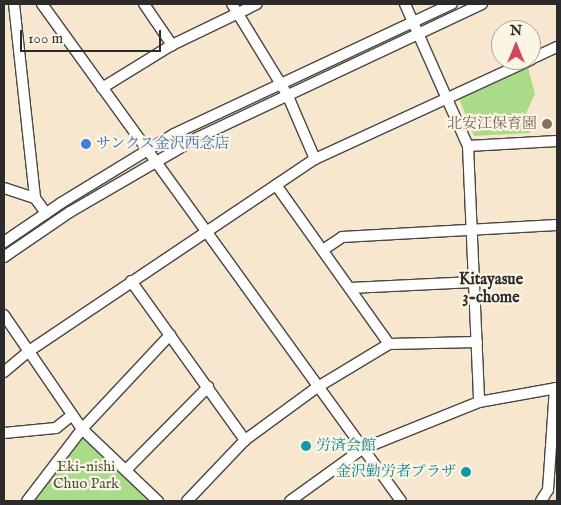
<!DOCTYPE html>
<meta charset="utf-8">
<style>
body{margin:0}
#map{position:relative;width:561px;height:505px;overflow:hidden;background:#f6e7ce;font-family:"IM FELL English","Noto Serif JP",serif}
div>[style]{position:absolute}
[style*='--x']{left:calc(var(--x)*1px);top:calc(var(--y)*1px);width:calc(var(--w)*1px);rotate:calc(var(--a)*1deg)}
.green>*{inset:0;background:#aadb89}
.roads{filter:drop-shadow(1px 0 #494743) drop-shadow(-1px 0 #494743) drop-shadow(0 1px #494743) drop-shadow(0 -1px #494743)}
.minor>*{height:10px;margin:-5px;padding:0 5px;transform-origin:5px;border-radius:5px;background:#fff}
.dots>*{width:14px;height:14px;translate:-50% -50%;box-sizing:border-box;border:2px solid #fcf5e5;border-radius:50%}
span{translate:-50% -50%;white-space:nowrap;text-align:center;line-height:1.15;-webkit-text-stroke:4.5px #fcf5e5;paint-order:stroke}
.education-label{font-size:15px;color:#785e54}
.right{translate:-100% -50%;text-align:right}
.shop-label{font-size:15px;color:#366cbe}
.left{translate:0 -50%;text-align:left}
.culture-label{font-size:15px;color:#0d838f}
.park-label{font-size:15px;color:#4b5742}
.neighbourhood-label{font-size:16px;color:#2b2b2b;font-weight:700}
.frame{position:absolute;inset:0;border:5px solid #2b2b2b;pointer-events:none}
.north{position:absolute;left:491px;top:20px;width:50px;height:50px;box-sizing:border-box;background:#fcf5e5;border:1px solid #a8a49b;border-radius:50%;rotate:0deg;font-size:14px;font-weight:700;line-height:20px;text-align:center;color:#2b2b2b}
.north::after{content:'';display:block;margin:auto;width:18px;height:22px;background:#d1495b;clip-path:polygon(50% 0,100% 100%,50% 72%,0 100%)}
.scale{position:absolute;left:20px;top:30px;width:141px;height:22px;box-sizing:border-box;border:2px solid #2b2b2b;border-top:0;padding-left:6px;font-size:15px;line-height:18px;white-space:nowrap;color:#2b2b2b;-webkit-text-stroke:4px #fcf5e5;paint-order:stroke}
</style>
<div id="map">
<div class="green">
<i style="clip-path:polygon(527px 64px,535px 94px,526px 113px,530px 133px,474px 136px,458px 96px)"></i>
<i style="clip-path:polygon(83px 434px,152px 501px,31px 501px)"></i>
</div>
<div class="roads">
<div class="minor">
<i style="--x:14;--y:4;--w:195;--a:83.8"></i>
<i style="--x:42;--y:4;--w:613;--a:54.16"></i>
<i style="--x:144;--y:4;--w:50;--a:55.7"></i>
<i style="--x:232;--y:4;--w:105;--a:58.6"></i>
<i style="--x:287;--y:94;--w:71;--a:66.7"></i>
<i style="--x:405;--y:4;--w:155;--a:66.1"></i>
<i style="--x:468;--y:146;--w:256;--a:87.5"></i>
<i style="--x:531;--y:59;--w:29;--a:-25"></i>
<i style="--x:102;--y:88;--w:82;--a:-31.6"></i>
<i style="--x:172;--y:45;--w:94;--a:-25.8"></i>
<i style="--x:468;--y:146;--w:89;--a:-3.2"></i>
<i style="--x:276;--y:185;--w:195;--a:54.6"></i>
<i style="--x:4;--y:188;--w:33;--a:18"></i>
<i style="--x:35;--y:198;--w:19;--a:54"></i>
<i style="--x:4;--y:242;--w:69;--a:-34.4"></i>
<i style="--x:61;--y:203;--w:132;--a:-31.4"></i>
<i style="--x:174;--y:134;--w:307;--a:-25.1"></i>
<i style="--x:323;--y:250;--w:23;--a:-34"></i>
<i style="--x:342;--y:237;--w:215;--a:-3.2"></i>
<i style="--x:4;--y:257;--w:80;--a:-34.3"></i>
<i style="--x:70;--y:212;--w:147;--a:-30.2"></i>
<i style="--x:197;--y:138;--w:315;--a:-25.2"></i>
<i style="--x:131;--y:281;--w:196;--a:54.4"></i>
<i style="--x:350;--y:288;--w:124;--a:-2.8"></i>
<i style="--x:4;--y:315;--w:138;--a:55.6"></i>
<i style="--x:82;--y:429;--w:105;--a:43.5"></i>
<i style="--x:4;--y:372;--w:33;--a:-40"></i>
<i style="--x:29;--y:351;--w:344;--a:-33.9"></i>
<i style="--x:315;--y:159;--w:237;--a:-24.7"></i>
<i style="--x:4;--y:433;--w:52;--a:-5.5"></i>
<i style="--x:56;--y:428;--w:21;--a:-39"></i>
<i style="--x:126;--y:470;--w:117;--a:-45.3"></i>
<i style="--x:27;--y:501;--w:91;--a:-52.6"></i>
<i style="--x:82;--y:429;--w:129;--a:-46.9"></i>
<i style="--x:187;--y:501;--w:84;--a:-46.4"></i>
<i style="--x:245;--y:440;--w:88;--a:-36.2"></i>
<i style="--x:316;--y:388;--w:85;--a:-31.1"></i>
<i style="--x:389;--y:344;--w:88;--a:-1.3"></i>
<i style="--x:290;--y:501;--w:89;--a:-35.8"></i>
<i style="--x:362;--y:449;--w:126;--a:-21.9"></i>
<i style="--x:479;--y:402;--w:79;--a:-10.2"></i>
<i style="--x:541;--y:501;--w:13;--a:-58"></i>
<i style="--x:548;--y:490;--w:102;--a:-86.1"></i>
</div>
</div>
<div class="dots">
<i style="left:547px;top:124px;background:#8d6e63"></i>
<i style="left:86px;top:144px;background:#3f7fe0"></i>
<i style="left:306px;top:446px;background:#0f9aa8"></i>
<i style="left:466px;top:472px;background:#0f9aa8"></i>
</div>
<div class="education-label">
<span class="right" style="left:537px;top:124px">北安江保育園</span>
</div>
<div class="shop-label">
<span class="left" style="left:96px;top:144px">サンクス金沢西念店</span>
</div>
<div class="culture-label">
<span class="left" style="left:316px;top:446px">労済会館</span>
<span class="right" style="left:456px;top:472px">金沢勤労者プラザ</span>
</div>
<div class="park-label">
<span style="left:86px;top:475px">Eki-nishi<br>Chuo Park</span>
</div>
<div class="neighbourhood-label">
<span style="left:491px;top:289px">Kitayasue<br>3-chome</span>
</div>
<div class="frame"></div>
<div class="north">N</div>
<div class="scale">100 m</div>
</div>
